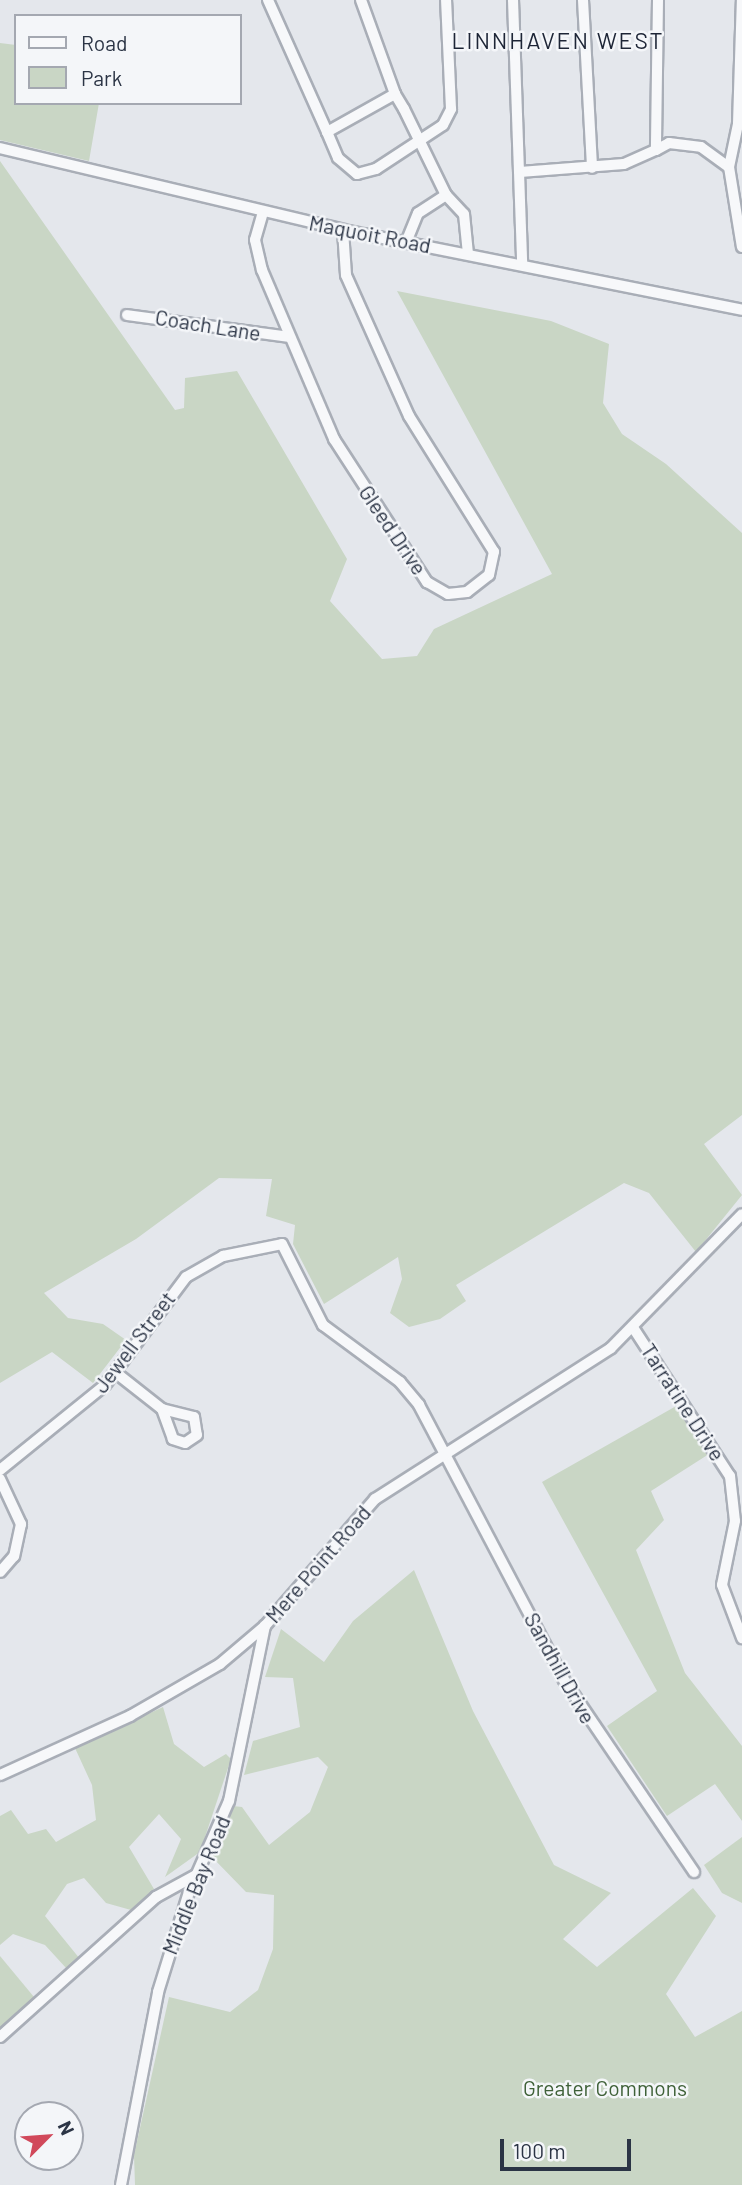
<!DOCTYPE html>
<style>
body{margin:0}
#map{position:relative;width:742px;height:2185px;overflow:hidden;background:#e4e7ec;font-family:Barlow,sans-serif}
div>[style]{position:absolute}
[style*='--x']{left:calc(var(--x)*1px);top:calc(var(--y)*1px);width:calc(var(--w)*1px);rotate:calc(var(--a)*1deg)}
.green>*{inset:0;background:#c9d6c5}
.roads{filter:drop-shadow(2px 0 #a9aeb7) drop-shadow(-2px 0 #a9aeb7) drop-shadow(0 2px #a9aeb7) drop-shadow(0 -2px #a9aeb7)}
.minor>*{height:10px;margin:-5px;padding:0 5px;transform-origin:5px;border-radius:5px;background:#f7f8fa}
span{translate:-50% -50%;white-space:nowrap;text-align:center;line-height:1.15;-webkit-text-stroke:5px #f4f6f9;paint-order:stroke}
.street-label{font-size:21px;color:#2b3445}
.park-label{font-size:21px;color:#3f6138}
.neighbourhood-label{font-size:23px;color:#1d2536;letter-spacing:2px}
.legend{position:absolute;left:14px;top:14px;width:228px;height:91px;box-sizing:border-box;background:#f4f6f9;border:2px solid #a4a8b1;margin:0;padding:9px 12px;list-style:none;font-size:21px;color:#2b3445}
.legend li{display:flex;align-items:center;gap:14px;height:35px}
.legend b{width:35px;border:2px solid #a4a8b1}
.north{position:absolute;left:14px;top:2101px;width:70px;height:70px;box-sizing:border-box;background:#f4f6f9;border:2px solid #a4a8b1;border-radius:50%;rotate:65deg;font-size:19px;font-weight:700;line-height:28px;text-align:center;color:#2b3445}
.north::after{content:'';display:block;margin:auto;width:24px;height:32px;background:#d1495b;clip-path:polygon(50% 0,100% 100%,50% 72%,0 100%)}
.scale{position:absolute;left:500px;top:2139px;width:131px;height:32px;box-sizing:border-box;border:4px solid #2b3445;border-top:0;padding-left:9px;font-size:21px;line-height:24px;white-space:nowrap;color:#2b3445;-webkit-text-stroke:5px #f4f6f9;paint-order:stroke}
</style>
<div id="map">
<div class="green">
<i style="clip-path:polygon(0 43px,16px 45px,16px 103px,99px 103px,89px 161px,0 140px)"></i>
<i style="clip-path:polygon(0 161px,175px 410px,184px 408px,185px 378px,237px 371px,347px 559px,330px 601px,382px 659px,417px 656px,434px 629px,552px 574px,397px 291px,551px 321px,609px 344px,603px 403px,622px 434px,666px 464px,742px 533px,742px 1115px,704px 1144px,742px 1195px,696px 1252px,649px 1193px,624px 1183px,456px 1285px,466px 1301px,440px 1319px,409px 1327px,390px 1313px,402px 1279px,398px 1257px,324px 1304px,293px 1244px,295px 1225px,266px 1216px,272px 1179px,219px 1178px,136px 1239px,44px 1293px,68px 1318px,103px 1324px,126px 1340px,93px 1383px,52px 1352px,0 1383px)"></i>
<i style="clip-path:polygon(678px 1405px,709px 1454px,651px 1491px,664px 1520px,636px 1550px,685px 1673px,742px 1746px,742px 1821px,715px 1784px,667px 1816px,607px 1726px,657px 1691px,542px 1482px)"></i>
<i style="clip-path:polygon(414px 1570px,473px 1711px,554px 1865px,611px 1893px,563px 1939px,597px 1967px,693px 1888px,716px 1916px,666px 1994px,695px 2037px,742px 2011px,742px 2185px,135px 2185px,134px 2155px,169px 1997px,230px 2012px,258px 1990px,273px 1949px,274px 1895px,246px 1892px,212px 1857px,233px 1806px,242px 1807px,269px 1845px,310px 1812px,328px 1767px,318px 1757px,244px 1775px,253px 1741px,300px 1727px,293px 1678px,265px 1677px,281px 1629px,324px 1662px,353px 1621px)"></i>
<i style="clip-path:polygon(163px 1707px,174px 1744px,204px 1767px,226px 1754px,231px 1759px,200px 1852px,165px 1877px,181px 1839px,159px 1814px,129px 1847px,154px 1889px,131px 1910px,106px 1903px,84px 1878px,67px 1884px,45px 1916px,80px 1959px,67px 1969px,45px 1945px,13px 1934px,0 1945px,0 1816px,11px 1810px,28px 1834px,46px 1829px,56px 1842px,96px 1820px,92px 1785px,75px 1748px)"></i>
<i style="clip-path:polygon(742px 1837px,742px 1903px,722px 1893px,704px 1865px)"></i>
<i style="clip-path:polygon(0 1956px,34px 1997px,0 2029px)"></i>
</div>
<div class="roads">
<div class="minor">
<i style="--x:268;--y:0;--w:145;--a:65.9"></i>
<i style="--x:327;--y:132;--w:78;--a:-29.2"></i>
<i style="--x:395;--y:94;--w:17;--a:59"></i>
<i style="--x:404;--y:109;--w:96;--a:64"></i>
<i style="--x:446;--y:195;--w:33;--a:147"></i>
<i style="--x:418;--y:213;--w:31;--a:112"></i>
<i style="--x:361;--y:0;--w:100;--a:70.1"></i>
<i style="--x:513;--y:0;--w:263;--a:88"></i>
<i style="--x:583;--y:0;--w:168;--a:86.9"></i>
<i style="--x:658;--y:0;--w:150;--a:90.8"></i>
<i style="--x:656;--y:150;--w:15;--a:-28"></i>
<i style="--x:669;--y:143;--w:32;--a:7"></i>
<i style="--x:701;--y:147;--w:34;--a:36"></i>
<i style="--x:729;--y:167;--w:81;--a:80.8"></i>
<i style="--x:327;--y:132;--w:28;--a:67"></i>
<i style="--x:338;--y:158;--w:25;--a:40"></i>
<i style="--x:357;--y:174;--w:20;--a:-15"></i>
<i style="--x:376;--y:169;--w:80;--a:-33.3"></i>
<i style="--x:443;--y:125;--w:18;--a:-63"></i>
<i style="--x:451;--y:109;--w:109;--a:-92.6"></i>
<i style="--x:0;--y:148;--w:353;--a:13.4"></i>
<i style="--x:343;--y:230;--w:407;--a:11.3"></i>
<i style="--x:729;--y:167;--w:44;--a:-78.2"></i>
<i style="--x:738;--y:124;--w:124;--a:-88.2"></i>
<i style="--x:520;--y:172;--w:104;--a:-4.4"></i>
<i style="--x:624;--y:164;--w:35;--a:-24"></i>
<i style="--x:446;--y:195;--w:26;--a:47"></i>
<i style="--x:464;--y:214;--w:40;--a:84.3"></i>
<i style="--x:263;--y:212;--w:29;--a:106"></i>
<i style="--x:255;--y:240;--w:31;--a:77"></i>
<i style="--x:262;--y:270;--w:184;--a:66.9"></i>
<i style="--x:334;--y:439;--w:171;--a:57"></i>
<i style="--x:427;--y:582;--w:24;--a:30"></i>
<i style="--x:448;--y:594;--w:19;--a:-6"></i>
<i style="--x:467;--y:592;--w:28;--a:-38"></i>
<i style="--x:489;--y:575;--w:24;--a:-78"></i>
<i style="--x:494;--y:552;--w:160;--a:-122"></i>
<i style="--x:409;--y:416;--w:154;--a:-114.1"></i>
<i style="--x:346;--y:275;--w:45;--a:-93.8"></i>
<i style="--x:127;--y:315;--w:163;--a:7.7"></i>
<i style="--x:634;--y:1329;--w:176;--a:56.9"></i>
<i style="--x:730;--y:1476;--w:45;--a:83.7"></i>
<i style="--x:735;--y:1521;--w:65;--a:101.5"></i>
<i style="--x:722;--y:1585;--w:57;--a:69.3"></i>
<i style="--x:115;--y:1372;--w:60;--a:38.2"></i>
<i style="--x:162;--y:1409;--w:33;--a:14"></i>
<i style="--x:194;--y:1417;--w:18;--a:81"></i>
<i style="--x:197;--y:1435;--w:14;--a:146"></i>
<i style="--x:185;--y:1443;--w:13;--a:-162"></i>
<i style="--x:173;--y:1439;--w:32;--a:-110"></i>
<i style="--x:0;--y:1470;--w:135;--a:-39"></i>
<i style="--x:105;--y:1385;--w:135;--a:-53.1"></i>
<i style="--x:186;--y:1277;--w:43;--a:-29.6"></i>
<i style="--x:223;--y:1256;--w:60;--a:-11.5"></i>
<i style="--x:282;--y:1244;--w:91;--a:63.2"></i>
<i style="--x:323;--y:1325;--w:96;--a:36.5"></i>
<i style="--x:400;--y:1382;--w:30;--a:50"></i>
<i style="--x:419;--y:1405;--w:311;--a:62.2"></i>
<i style="--x:564;--y:1680;--w:232;--a:55.9"></i>
<i style="--x:0;--y:1479;--w:50;--a:65"></i>
<i style="--x:21;--y:1524;--w:33;--a:102"></i>
<i style="--x:14;--y:1556;--w:21;--a:131"></i>
<i style="--x:0;--y:1775;--w:143;--a:-24.4"></i>
<i style="--x:130;--y:1716;--w:104;--a:-30"></i>
<i style="--x:220;--y:1664;--w:59;--a:-40.2"></i>
<i style="--x:265;--y:1626;--w:168;--a:-49.1"></i>
<i style="--x:375;--y:1499;--w:280;--a:-32.6"></i>
<i style="--x:611;--y:1348;--w:187;--a:-45.6"></i>
<i style="--x:0;--y:2037;--w:210;--a:-41.9"></i>
<i style="--x:156;--y:1897;--w:46;--a:-28.8"></i>
<i style="--x:121;--y:2185;--w:197;--a:-79.1"></i>
<i style="--x:158;--y:1992;--w:105;--a:-72.8"></i>
<i style="--x:189;--y:1892;--w:99;--a:-66.3"></i>
<i style="--x:229;--y:1801;--w:179;--a:-78.4"></i>
</div>
</div>
<div class="street-label">
<span style="left:370px;top:234px;rotate:11deg">Maquoit Road</span>
<span style="left:208px;top:325px;rotate:9deg">Coach Lane</span>
<span style="left:393px;top:530px;rotate:56deg">Gleed Drive</span>
<span style="left:134px;top:1342px;rotate:-53deg">Jewell Street</span>
<span style="left:683px;top:1402px;rotate:57deg">Tarratine Drive</span>
<span style="left:318px;top:1564px;rotate:-49deg">Mere Point Road</span>
<span style="left:560px;top:1668px;rotate:61deg">Sandhill Drive</span>
<span style="left:196px;top:1885px;rotate:-68deg">Middle Bay Road</span>
</div>
<div class="park-label">
<span style="left:605px;top:2088px">Greater Commons</span>
</div>
<div class="neighbourhood-label">
<span style="left:558px;top:40px">LINNHAVEN WEST</span>
</div>
<ul class="legend">
<li><b style="height:9px;background:#f7f8fa"></b>Road</li>
<li><b style="height:19px;background:#c9d6c5"></b>Park</li>
</ul>
<div class="north">N</div>
<div class="scale">100 m</div>
</div>
